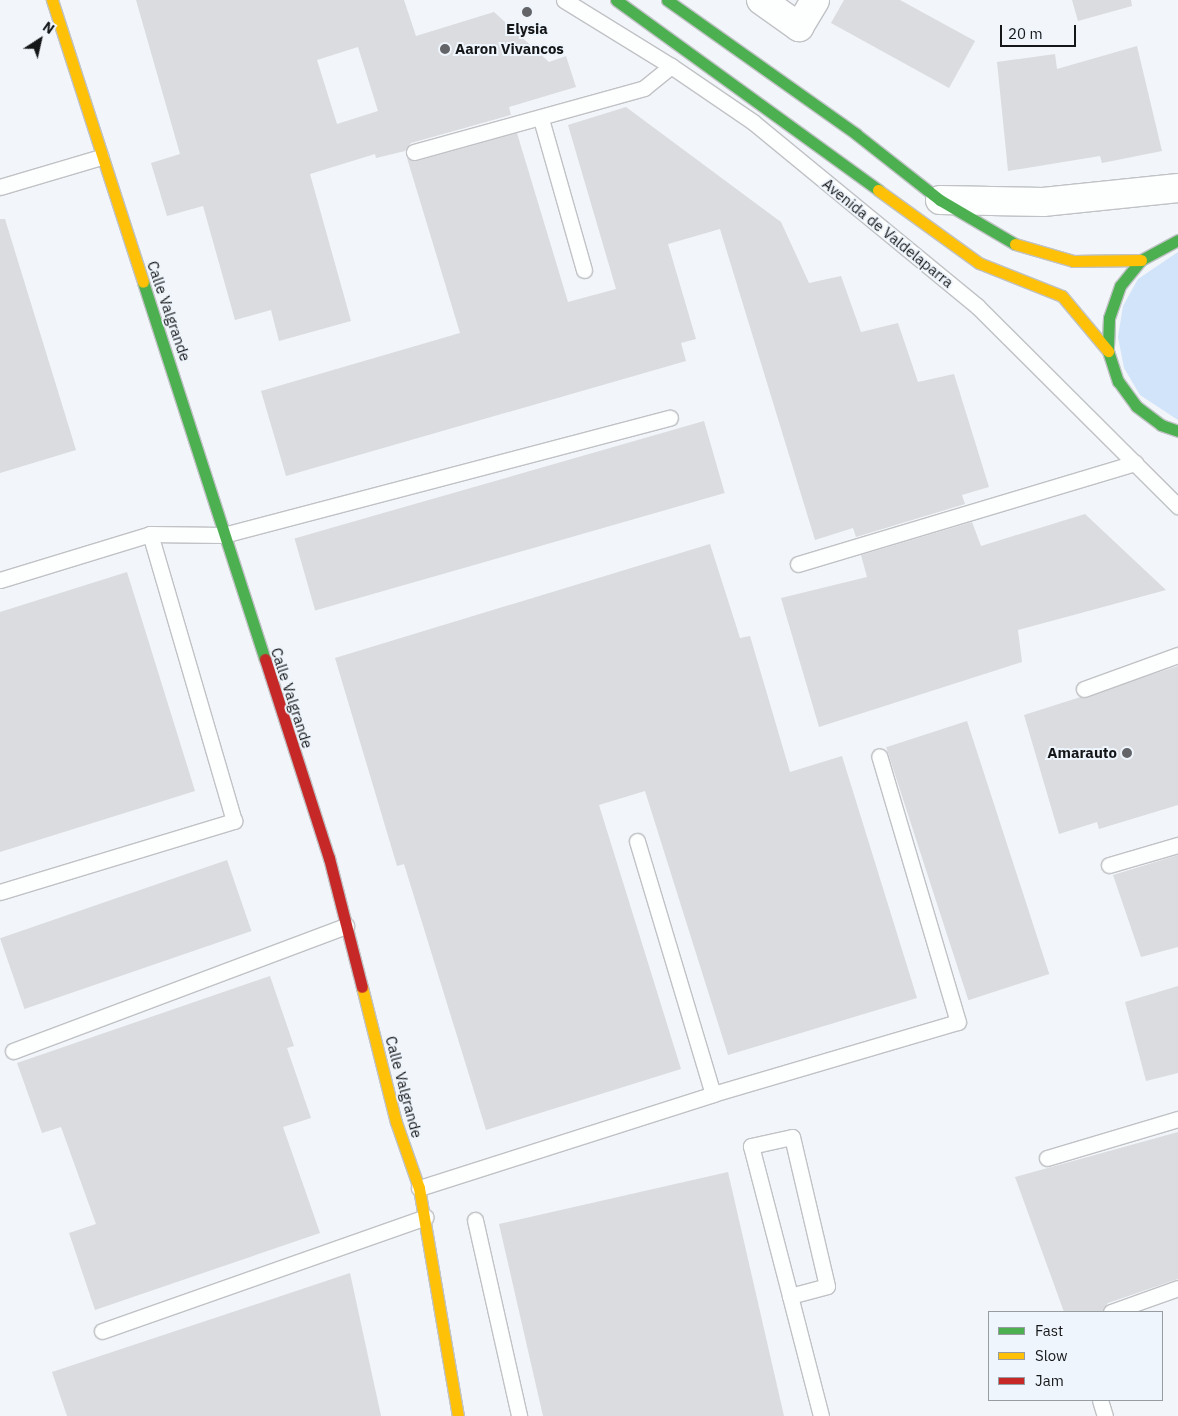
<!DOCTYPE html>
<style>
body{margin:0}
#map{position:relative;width:1178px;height:1416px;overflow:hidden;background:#f2f5f9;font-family:"IBM Plex Sans",sans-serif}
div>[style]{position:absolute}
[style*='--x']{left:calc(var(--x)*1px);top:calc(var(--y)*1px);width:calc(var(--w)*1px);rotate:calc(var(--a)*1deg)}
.green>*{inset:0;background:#d2e4f9}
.building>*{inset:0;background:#dadcdf;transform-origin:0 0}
.roads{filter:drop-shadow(1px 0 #c0c2c5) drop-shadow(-1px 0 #c0c2c5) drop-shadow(0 1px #c0c2c5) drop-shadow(0 -1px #c0c2c5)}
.lane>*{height:15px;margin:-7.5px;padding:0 7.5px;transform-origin:7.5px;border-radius:7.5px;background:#fdfefe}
.street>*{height:28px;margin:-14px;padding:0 14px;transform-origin:14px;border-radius:14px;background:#fdfefe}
.fast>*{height:11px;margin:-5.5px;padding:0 5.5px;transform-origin:5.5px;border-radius:5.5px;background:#4caf50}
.slow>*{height:11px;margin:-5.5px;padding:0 5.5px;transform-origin:5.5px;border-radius:5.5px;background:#ffc107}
.jam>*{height:11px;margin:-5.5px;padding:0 5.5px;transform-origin:5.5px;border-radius:5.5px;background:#c62828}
.dots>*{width:14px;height:14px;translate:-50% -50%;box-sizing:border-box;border:2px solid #eff5fc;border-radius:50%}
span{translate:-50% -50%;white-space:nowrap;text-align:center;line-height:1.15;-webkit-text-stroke:4px #eff5fc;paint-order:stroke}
.poi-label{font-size:15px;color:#141618;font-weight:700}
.left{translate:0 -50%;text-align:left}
.right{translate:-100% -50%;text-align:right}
.street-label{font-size:15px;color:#141618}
.legend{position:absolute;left:988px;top:1311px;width:175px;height:90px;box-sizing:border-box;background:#eff5fc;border:1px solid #979ca1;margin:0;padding:6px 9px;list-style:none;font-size:15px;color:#141618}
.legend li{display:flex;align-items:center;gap:10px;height:25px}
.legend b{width:25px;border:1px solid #979ca1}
.north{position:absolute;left:15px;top:15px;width:50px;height:50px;-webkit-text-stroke:4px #eff5fc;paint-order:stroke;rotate:35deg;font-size:14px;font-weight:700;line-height:20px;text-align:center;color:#141618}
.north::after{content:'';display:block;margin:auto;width:18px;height:22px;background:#141618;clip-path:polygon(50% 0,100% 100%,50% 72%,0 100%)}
.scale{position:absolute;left:1000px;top:25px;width:76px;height:22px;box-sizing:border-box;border:2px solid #141618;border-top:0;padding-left:6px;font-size:15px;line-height:18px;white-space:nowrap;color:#141618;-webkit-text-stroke:4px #eff5fc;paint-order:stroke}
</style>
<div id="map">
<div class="green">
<i style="clip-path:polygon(1178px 252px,1178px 420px,1140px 395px,1124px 368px,1118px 337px,1123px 306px,1138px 279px)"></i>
</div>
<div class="building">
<i style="clip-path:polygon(evenodd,136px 0,404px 0,416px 36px,494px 12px,549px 62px,566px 56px,576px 87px,509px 107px,511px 115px,411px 143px,405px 151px,376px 158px,375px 154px,310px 174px,351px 321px,279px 341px,271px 310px,235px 320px,203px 206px,167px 216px,151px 163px,180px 154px,136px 0,358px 47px,378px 111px,337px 124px,317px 60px,358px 47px)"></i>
<i style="clip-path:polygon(844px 0,900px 0,975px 41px,949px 88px,831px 23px)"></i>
<i style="clip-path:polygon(1072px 0,1131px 0,1132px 6px,1078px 21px)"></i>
<i style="clip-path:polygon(1137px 46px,1162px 151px,1102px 163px,1100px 156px,1008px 171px,997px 62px,1055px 54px,1057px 69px)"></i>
<i style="clip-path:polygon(626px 107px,781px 222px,809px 283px,841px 276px,861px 332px,898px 323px,918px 382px,954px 374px,989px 487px,962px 495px,965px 504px,856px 537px,853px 528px,815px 540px,720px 229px,668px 244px,696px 339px,681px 343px,686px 361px,286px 476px,261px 391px,460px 333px,407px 158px,417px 161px,517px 133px,568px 302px,616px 289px,568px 125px)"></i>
<i style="clip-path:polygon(0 219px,5px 219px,76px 450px,0 473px)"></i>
<i style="left:704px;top:421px;width:75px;height:426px;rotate:74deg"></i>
<i style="clip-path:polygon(1085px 514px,1166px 590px,1018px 630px,1022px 662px,819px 727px,781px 598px,867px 577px,861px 555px,972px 522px,981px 546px)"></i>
<i style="clip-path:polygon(710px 544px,740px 638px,750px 636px,790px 772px,842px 756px,917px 998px,728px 1055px,645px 791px,599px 805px,681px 1069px,486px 1130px,404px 864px,397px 866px,335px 658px)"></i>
<i style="clip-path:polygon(127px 572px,195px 791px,0 852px,0 612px)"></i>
<i style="clip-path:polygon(1178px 666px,1178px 805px,1099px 829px,1097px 822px,1059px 834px,1024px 715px)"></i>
<i style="left:967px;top:721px;width:266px;height:85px;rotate:72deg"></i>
<i style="clip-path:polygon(1178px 855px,1178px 947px,1141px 957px,1113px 875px)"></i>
<i style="left:227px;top:860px;width:75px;height:240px;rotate:71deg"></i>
<i style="clip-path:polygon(270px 976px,294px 1046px,287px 1048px,311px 1118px,283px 1127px,320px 1233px,95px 1310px,69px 1233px,96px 1224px,61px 1127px,42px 1133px,17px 1063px)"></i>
<i style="clip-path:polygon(1178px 986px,1178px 1073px,1146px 1081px,1125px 1002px)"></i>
<i style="clip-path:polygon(1178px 1132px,1178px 1279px,1108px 1303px,1102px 1312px,1064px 1312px,1015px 1177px)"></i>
<i style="clip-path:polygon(728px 1172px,784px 1416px,543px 1416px,499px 1224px)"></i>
<i style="clip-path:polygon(350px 1273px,381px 1416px,67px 1416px,52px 1372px)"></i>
</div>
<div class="roads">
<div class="lane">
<i style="--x:564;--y:0;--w:126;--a:31.7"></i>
<i style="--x:671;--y:66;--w:99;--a:34.3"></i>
<i style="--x:753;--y:122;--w:290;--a:39.4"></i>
<i style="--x:977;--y:306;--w:284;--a:44.9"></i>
<i style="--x:541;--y:119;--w:157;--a:74.1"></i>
<i style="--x:414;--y:152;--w:239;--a:-15.5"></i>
<i style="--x:644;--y:88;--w:35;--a:-39"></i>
<i style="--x:0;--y:187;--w:105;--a:-16.5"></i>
<i style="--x:798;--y:564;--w:352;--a:-16.7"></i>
<i style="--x:0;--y:580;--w:157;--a:-17"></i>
<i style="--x:150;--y:534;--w:73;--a:0.8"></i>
<i style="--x:223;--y:535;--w:462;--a:-14.7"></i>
<i style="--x:1084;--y:689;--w:100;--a:-19.9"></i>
<i style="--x:637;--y:841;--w:264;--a:73.3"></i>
<i style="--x:1109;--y:865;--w:72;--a:-16.2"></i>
<i style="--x:0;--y:892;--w:245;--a:-16.9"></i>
<i style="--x:234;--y:821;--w:299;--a:-106.3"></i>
<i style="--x:13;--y:1051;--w:356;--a:-20.6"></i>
<i style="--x:1047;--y:1158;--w:137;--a:-16.6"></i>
<i style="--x:419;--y:1188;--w:309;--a:-17.7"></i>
<i style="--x:713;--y:1094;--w:255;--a:-16.4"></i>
<i style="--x:958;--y:1022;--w:277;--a:-106.5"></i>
<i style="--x:475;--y:1220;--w:201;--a:77.3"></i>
<i style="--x:790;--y:1296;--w:38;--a:-15"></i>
<i style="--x:827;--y:1286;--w:153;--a:-103.2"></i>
<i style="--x:792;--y:1137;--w:42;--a:167.6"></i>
<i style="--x:751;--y:1146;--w:155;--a:75.4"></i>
<i style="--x:790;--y:1296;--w:124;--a:75.5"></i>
<i style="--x:1111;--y:1312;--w:71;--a:-19.7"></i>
<i style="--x:102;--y:1331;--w:343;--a:-19.4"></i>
<i style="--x:1100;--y:1400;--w:17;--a:73"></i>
</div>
<div class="street">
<i style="--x:761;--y:0;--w:47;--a:35.4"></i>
<i style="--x:799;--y:27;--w:31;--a:-59"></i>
<i style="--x:940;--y:200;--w:103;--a:1.1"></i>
<i style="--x:1043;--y:202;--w:136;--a:-5.9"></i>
</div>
<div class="fast">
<i style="--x:616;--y:0;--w:324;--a:35.9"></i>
<i style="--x:667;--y:0;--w:232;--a:35.3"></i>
<i style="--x:856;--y:134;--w:107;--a:38.2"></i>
<i style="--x:940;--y:200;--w:87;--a:30.4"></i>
<i style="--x:1178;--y:240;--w:42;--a:151.6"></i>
<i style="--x:1141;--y:260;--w:33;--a:129"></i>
<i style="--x:1120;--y:286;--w:34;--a:109"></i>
<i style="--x:1109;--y:318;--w:33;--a:92"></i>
<i style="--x:1108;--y:351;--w:32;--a:72"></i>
<i style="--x:1118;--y:381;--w:31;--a:54"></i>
<i style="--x:1136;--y:406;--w:31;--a:37"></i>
<i style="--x:1161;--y:425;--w:18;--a:19"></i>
<i style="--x:143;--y:282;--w:396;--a:72.1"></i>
</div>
<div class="slow">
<i style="--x:52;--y:0;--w:296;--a:72.1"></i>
<i style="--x:878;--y:190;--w:125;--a:35.9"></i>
<i style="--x:979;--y:263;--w:89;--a:21.7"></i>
<i style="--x:1062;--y:296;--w:72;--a:50.1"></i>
<i style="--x:1015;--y:244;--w:60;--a:16.3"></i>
<i style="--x:1073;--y:261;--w:68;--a:-0.8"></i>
<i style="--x:362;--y:987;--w:139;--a:75.9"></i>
<i style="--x:396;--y:1122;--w:70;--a:70.8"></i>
<i style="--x:419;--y:1188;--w:231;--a:80.3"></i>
</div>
<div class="jam">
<i style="--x:265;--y:659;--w:209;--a:72.2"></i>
<i style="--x:329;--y:858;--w:133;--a:75.7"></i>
</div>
</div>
<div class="dots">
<i style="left:527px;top:12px;background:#626467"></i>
<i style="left:445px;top:49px;background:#626467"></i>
<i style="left:1127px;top:753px;background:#626467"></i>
</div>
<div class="poi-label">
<span style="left:527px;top:29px">Elysia</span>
<span class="left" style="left:455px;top:49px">Aaron Vivancos</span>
<span class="right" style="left:1117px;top:753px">Amarauto</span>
</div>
<div class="street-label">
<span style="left:888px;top:233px;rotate:39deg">Avenida de Valdelaparra</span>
<span style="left:169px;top:311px;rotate:71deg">Calle Valgrande</span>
<span style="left:292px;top:698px;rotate:72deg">Calle Valgrande</span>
<span style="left:404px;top:1087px;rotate:75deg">Calle Valgrande</span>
</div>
<ul class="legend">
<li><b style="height:6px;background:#4caf50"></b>Fast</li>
<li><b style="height:6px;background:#ffc107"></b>Slow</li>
<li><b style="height:6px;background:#c62828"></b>Jam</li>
</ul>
<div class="north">N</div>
<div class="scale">20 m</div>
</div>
